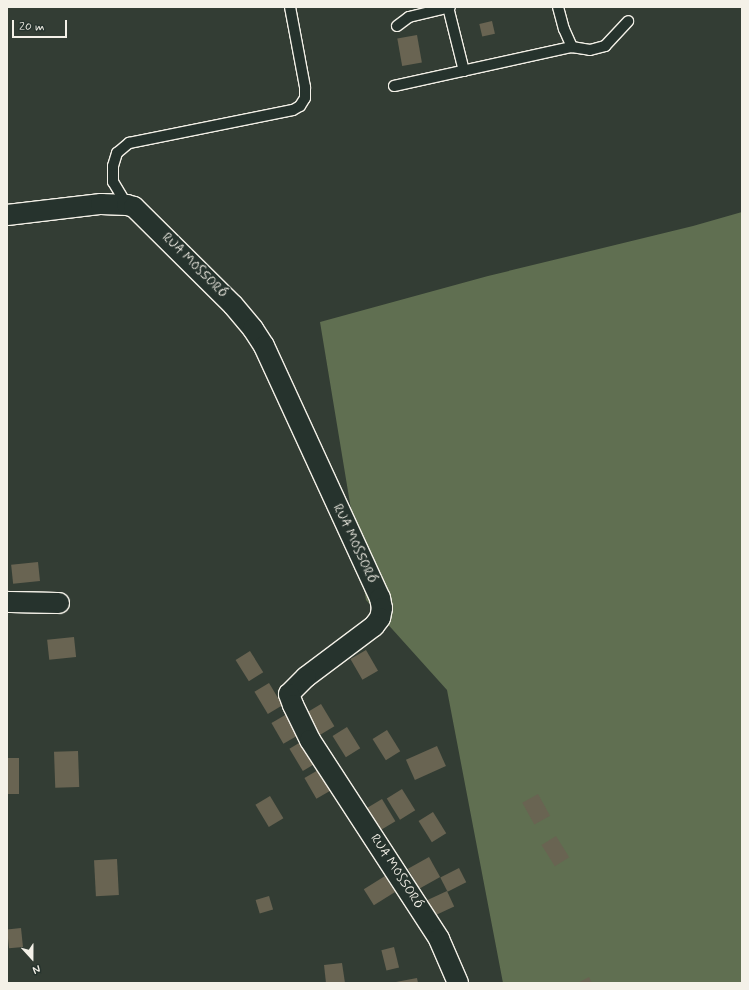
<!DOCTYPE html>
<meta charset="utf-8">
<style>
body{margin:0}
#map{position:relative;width:749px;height:990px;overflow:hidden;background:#333d34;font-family:Mynerve,sans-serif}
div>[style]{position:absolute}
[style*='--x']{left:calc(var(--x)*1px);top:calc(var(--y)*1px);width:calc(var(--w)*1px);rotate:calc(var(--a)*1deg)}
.green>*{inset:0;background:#606f51}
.building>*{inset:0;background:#696452;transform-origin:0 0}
.roads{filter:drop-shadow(1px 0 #f4f1e8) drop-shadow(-1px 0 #f4f1e8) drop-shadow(0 1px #f4f1e8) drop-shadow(0 -1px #f4f1e8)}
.lane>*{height:10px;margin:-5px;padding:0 5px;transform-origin:5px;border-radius:5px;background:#26332d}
.street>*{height:20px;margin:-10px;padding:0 10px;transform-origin:10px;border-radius:10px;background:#26332d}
span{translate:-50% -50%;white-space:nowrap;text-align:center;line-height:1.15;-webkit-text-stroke:3.5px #26332d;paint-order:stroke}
.street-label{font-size:13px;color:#f4f1e8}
.frame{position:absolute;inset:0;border:8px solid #f4f1e8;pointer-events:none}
.north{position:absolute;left:12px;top:938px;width:40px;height:40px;-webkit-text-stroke:3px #26332d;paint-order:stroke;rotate:159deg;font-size:11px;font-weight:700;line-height:16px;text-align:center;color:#f4f1e8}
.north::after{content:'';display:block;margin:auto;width:14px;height:18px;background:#f4f1e8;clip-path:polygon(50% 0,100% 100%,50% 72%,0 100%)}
.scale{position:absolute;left:12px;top:20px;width:55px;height:18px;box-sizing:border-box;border:2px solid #f4f1e8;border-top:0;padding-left:5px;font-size:12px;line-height:14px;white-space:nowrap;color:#f4f1e8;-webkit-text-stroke:3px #26332d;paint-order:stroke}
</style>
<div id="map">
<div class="green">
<i style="clip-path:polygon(742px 212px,742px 983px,503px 983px,447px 690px,366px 600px,320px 322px,488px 276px,693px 226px)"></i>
</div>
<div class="building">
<i style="left:492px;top:21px;width:13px;height:13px;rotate:77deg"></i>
<i style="left:417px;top:35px;width:28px;height:20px;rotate:80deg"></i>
<i style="left:38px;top:562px;width:19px;height:27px;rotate:84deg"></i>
<i style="left:74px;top:637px;width:20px;height:27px;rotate:84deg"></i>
<i style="left:366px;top:650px;width:24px;height:18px;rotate:60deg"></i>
<i style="left:250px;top:651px;width:25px;height:17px;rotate:58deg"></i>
<i style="left:269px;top:683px;width:26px;height:17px;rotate:59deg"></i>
<i style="left:321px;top:704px;width:26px;height:17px;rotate:59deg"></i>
<i style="left:287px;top:714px;width:24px;height:18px;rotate:60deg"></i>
<i style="left:347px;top:727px;width:25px;height:17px;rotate:58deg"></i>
<i style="left:387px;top:730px;width:25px;height:17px;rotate:58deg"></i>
<i style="left:304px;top:740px;width:26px;height:17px;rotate:59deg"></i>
<i style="left:437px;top:746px;width:22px;height:34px;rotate:66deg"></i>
<i style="left:78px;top:751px;width:36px;height:24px;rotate:88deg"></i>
<i style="left:7px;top:758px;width:12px;height:36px"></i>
<i style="left:320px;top:769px;width:24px;height:18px;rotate:60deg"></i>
<i style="left:402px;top:789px;width:25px;height:18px;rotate:58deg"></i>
<i style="left:538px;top:794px;width:25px;height:18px;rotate:61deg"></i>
<i style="left:270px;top:796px;width:26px;height:17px;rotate:59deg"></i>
<i style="left:382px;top:799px;width:26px;height:18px;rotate:59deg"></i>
<i style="left:433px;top:812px;width:25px;height:17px;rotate:58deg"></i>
<i style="left:556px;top:836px;width:25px;height:17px;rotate:58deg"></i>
<i style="left:429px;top:857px;width:23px;height:24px;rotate:61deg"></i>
<i style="left:117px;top:859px;width:36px;height:23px;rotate:87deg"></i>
<i style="left:459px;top:868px;width:16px;height:21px;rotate:63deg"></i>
<i style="left:385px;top:876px;width:19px;height:25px;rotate:58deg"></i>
<i style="left:447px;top:891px;width:17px;height:22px;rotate:65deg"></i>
<i style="left:269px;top:896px;width:14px;height:14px;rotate:73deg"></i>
<i style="left:21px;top:928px;width:19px;height:14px;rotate:84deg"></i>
<i style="left:394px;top:947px;width:21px;height:13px;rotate:76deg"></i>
<i style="clip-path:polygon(342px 963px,345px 983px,326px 983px,324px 965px)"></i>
<i style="clip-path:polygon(589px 977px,592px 983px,578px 983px)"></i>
<i style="clip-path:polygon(417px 978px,418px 983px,396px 983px,396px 982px)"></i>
</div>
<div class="roads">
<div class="lane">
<i style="--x:448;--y:7;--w:66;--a:76"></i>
<i style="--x:558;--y:7;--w:23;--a:75"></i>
<i style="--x:564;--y:29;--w:20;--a:66"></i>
<i style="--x:572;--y:47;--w:18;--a:9"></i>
<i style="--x:590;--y:50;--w:16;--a:-15"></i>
<i style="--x:605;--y:46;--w:34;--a:-47"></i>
<i style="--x:397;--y:26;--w:15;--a:-37"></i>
<i style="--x:409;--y:17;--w:42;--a:-13.7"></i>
<i style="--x:394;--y:86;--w:182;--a:-12.4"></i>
<i style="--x:127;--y:205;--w:27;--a:-121"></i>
<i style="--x:113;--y:182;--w:16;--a:-90"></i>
<i style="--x:113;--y:166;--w:14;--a:-73"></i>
<i style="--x:117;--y:153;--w:16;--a:-40"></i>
<i style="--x:129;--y:143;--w:167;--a:-11.4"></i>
<i style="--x:293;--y:110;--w:8;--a:-30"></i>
<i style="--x:300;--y:106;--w:9;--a:-58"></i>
<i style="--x:305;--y:98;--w:11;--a:-90"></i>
<i style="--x:305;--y:87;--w:81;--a:-100.6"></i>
</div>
<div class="street">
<i style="--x:7;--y:215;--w:95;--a:-6.7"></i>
<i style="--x:101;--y:204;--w:26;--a:2"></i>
<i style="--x:127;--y:205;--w:7;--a:16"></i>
<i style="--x:134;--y:207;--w:139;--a:44.7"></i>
<i style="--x:233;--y:305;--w:31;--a:50"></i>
<i style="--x:253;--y:329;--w:20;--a:57"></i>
<i style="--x:264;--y:346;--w:277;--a:65.3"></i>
<i style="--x:380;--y:598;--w:10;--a:79"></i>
<i style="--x:382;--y:608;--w:10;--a:101"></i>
<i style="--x:380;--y:618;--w:10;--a:127"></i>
<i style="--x:374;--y:626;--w:85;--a:143.1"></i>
<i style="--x:306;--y:677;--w:24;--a:135"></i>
<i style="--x:289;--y:694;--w:12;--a:70"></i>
<i style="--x:293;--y:705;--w:39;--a:64"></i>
<i style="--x:310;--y:740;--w:237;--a:57"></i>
<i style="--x:439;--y:939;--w:48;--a:66.6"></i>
<i style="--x:7;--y:602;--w:52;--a:1.1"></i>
</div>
</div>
<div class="street-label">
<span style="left:194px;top:266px;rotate:45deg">RUA MOSSORÓ</span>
<span style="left:354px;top:544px;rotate:65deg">RUA MOSSORÓ</span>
<span style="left:396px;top:872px;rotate:57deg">RUA MOSSORÓ</span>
</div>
<div class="frame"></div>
<div class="north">N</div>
<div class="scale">20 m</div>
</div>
